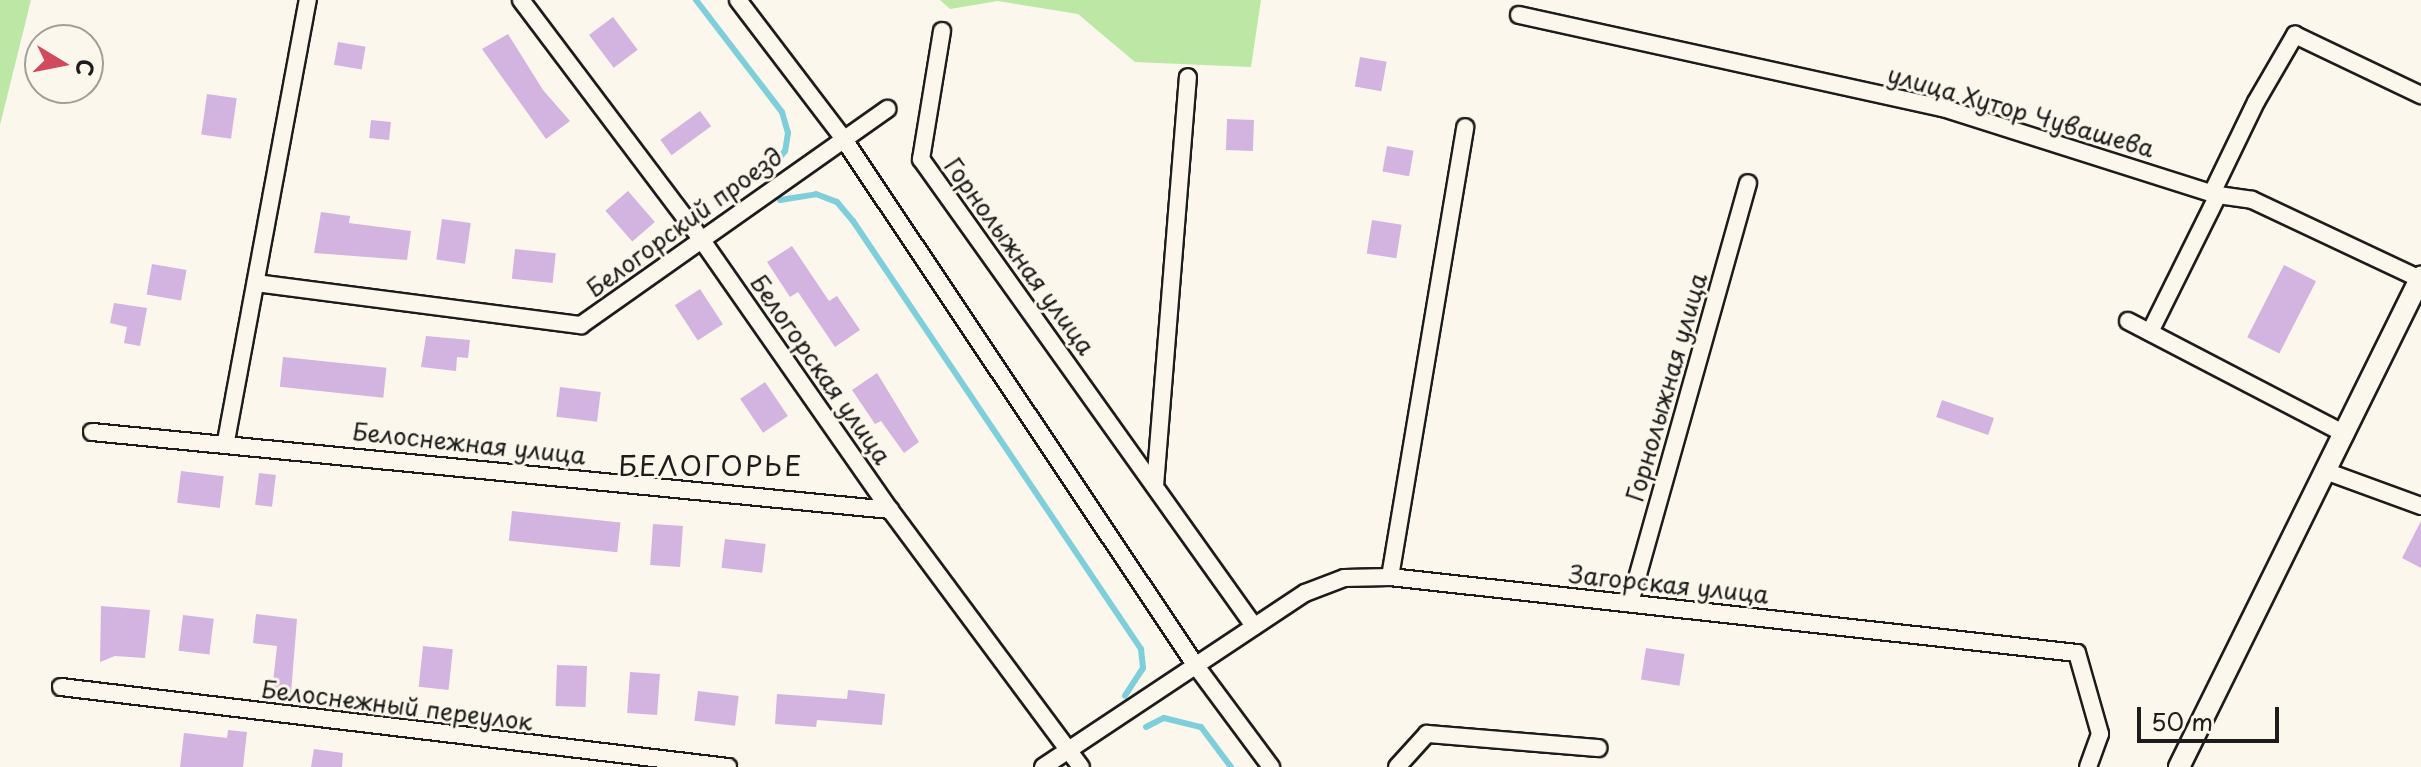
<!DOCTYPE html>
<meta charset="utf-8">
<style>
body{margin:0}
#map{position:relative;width:2421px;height:767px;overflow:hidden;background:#fbf7ec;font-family:"Playpen Sans",sans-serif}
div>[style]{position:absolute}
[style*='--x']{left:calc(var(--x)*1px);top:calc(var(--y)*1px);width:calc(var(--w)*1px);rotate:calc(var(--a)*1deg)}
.green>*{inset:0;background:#bce7a4}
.stream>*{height:6px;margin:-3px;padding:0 3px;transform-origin:3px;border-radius:3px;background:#7fcfdb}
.building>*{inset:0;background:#d3b4e0;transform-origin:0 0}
.roads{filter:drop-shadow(2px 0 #1c1c1c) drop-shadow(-2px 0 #1c1c1c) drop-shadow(0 2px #1c1c1c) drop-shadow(0 -2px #1c1c1c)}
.minor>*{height:16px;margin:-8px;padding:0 8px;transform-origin:8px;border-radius:8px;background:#fbf7ec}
.tertiary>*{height:20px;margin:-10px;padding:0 10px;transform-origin:10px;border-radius:10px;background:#fbf7ec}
span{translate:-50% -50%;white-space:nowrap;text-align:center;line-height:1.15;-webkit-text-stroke:6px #fbf7ec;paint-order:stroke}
.street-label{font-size:24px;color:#1c1c1c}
.quarter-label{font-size:28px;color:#1c1c1c;letter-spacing:2px}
.north{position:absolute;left:24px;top:24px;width:80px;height:80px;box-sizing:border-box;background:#fbf7ec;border:2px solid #a29f99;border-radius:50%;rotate:100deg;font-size:22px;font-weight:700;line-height:32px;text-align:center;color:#1c1c1c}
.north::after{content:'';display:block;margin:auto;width:28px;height:36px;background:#d1495b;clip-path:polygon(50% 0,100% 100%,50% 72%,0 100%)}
.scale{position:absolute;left:2137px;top:707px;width:142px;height:36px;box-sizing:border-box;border:4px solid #1c1c1c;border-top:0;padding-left:10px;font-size:24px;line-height:28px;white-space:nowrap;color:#1c1c1c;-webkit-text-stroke:6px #fbf7ec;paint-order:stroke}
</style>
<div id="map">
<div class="green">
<i style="clip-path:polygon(0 0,31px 0,0 125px)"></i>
<i style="clip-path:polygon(940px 0,1261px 0,1251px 67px,1135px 62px,1078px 14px,998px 1px,950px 9px)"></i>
</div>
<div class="stream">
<i style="--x:696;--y:0;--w:141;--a:52.5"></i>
<i style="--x:782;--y:112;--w:22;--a:74"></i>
<i style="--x:788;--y:133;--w:18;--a:99"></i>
<i style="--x:785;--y:151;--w:32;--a:129"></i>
<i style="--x:780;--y:200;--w:36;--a:-9"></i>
<i style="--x:816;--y:194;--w:22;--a:21"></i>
<i style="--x:837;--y:202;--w:25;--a:50"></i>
<i style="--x:853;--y:221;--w:516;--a:56.06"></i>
<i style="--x:1141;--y:649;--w:19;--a:84"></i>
<i style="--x:1143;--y:668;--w:33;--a:123"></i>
<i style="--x:1146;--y:727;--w:20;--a:-27"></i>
<i style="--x:1164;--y:718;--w:38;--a:14"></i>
<i style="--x:1201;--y:727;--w:50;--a:53.1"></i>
</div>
<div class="building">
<i style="left:613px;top:17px;width:41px;height:30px;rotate:53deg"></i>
<i style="clip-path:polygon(508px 34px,543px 90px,570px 121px,546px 139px,482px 49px)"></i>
<i style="left:338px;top:42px;width:28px;height:23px;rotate:10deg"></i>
<i style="left:1360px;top:57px;width:27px;height:30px;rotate:10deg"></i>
<i style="left:207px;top:94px;width:30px;height:41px;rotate:8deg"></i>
<i style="left:700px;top:111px;width:19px;height:49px;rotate:54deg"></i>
<i style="left:1227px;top:119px;width:27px;height:31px;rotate:2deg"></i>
<i style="left:371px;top:120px;width:20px;height:18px;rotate:6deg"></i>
<i style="left:1387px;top:146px;width:27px;height:26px;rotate:10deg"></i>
<i style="left:628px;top:191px;width:41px;height:30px;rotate:49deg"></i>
<i style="clip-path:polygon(321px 212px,350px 216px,349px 223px,411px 231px,407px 260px,314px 253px)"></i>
<i style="left:442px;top:219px;width:29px;height:41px;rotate:8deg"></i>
<i style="left:1372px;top:220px;width:30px;height:34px;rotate:9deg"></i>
<i style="clip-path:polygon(792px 246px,829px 301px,837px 296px,860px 330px,835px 347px,798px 292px,790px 297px,767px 262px)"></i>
<i style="left:515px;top:249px;width:41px;height:30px;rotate:6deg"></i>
<i style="left:152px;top:264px;width:35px;height:31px;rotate:10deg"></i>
<i style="left:2284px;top:265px;width:36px;height:81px;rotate:27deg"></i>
<i style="left:700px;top:289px;width:42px;height:30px;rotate:57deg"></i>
<i style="clip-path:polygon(114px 303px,147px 308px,140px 346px,124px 343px,127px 327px,110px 323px)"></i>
<i style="clip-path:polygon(426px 336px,470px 340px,468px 358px,457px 357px,456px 371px,421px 367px)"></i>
<i style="left:283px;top:357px;width:104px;height:30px;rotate:6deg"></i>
<i style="clip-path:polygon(877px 373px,919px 442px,904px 453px,881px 421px,875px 424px,852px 390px)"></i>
<i style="left:765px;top:382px;width:41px;height:30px;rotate:56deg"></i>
<i style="left:560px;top:387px;width:41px;height:30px;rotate:7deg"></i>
<i style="left:1942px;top:400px;width:55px;height:18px;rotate:19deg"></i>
<i style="left:181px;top:471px;width:43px;height:32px;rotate:7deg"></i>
<i style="left:259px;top:473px;width:17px;height:32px;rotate:7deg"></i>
<i style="left:512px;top:511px;width:109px;height:30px;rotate:6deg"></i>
<i style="clip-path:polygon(2421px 521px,2421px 568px,2402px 558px)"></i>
<i style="left:653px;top:524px;width:30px;height:41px;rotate:4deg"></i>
<i style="left:725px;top:539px;width:41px;height:29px;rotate:7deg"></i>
<i style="clip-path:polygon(101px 606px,150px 610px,145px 658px,115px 656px,100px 662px)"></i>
<i style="clip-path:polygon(256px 614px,297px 619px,291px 693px,272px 691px,277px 646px,253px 643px)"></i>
<i style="left:183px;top:615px;width:31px;height:36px;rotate:7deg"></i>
<i style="left:423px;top:646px;width:30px;height:41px;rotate:6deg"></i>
<i style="left:1646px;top:648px;width:39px;height:32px;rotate:9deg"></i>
<i style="left:557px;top:665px;width:30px;height:41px;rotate:2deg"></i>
<i style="left:630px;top:672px;width:30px;height:41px;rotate:4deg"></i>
<i style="clip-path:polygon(848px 690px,885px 694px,882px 725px,817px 720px,816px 727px,775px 724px,777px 694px,847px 699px)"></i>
<i style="left:698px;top:691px;width:41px;height:30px;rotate:7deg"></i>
<i style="clip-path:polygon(228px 730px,247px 732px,243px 767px,180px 767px,184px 733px,227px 738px)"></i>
<i style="clip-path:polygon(314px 749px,343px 753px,342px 767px,311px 767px)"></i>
</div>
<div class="roads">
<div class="minor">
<i style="--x:521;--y:0;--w:299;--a:53"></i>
<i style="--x:701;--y:239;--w:330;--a:55.1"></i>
<i style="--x:890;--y:510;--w:320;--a:53.4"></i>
<i style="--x:738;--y:0;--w:173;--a:52.7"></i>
<i style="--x:843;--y:138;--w:635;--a:56.23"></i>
<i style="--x:1196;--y:666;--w:126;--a:53.4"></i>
<i style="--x:1519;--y:15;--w:434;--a:12.4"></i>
<i style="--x:1943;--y:108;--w:288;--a:17.6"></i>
<i style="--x:2218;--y:195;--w:153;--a:116.4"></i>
<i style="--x:942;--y:31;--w:130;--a:99.3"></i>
<i style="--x:921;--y:159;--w:574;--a:54.51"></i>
<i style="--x:2212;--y:193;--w:101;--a:-64.2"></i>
<i style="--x:2256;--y:102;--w:78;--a:-59.8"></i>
<i style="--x:2295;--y:35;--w:140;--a:25.5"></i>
<i style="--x:2218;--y:195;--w:34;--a:8"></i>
<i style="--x:2252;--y:200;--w:186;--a:25.2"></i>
<i style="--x:256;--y:283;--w:328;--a:7.4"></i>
<i style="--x:581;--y:325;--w:375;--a:-35.2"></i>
<i style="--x:2128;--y:321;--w:245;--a:27.5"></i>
<i style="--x:92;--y:432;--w:802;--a:5.58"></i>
<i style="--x:226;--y:441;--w:449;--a:-79.5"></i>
<i style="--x:2328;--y:472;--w:99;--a:20.1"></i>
<i style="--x:1155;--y:486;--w:410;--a:-85.4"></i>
<i style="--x:1390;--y:577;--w:456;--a:-80.5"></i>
<i style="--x:1630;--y:603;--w:436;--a:-74.3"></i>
<i style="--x:61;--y:687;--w:672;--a:6.84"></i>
<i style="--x:1043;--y:767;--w:315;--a:-33.6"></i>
<i style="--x:1305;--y:593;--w:42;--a:-21"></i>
<i style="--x:1344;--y:578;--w:46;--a:-1.2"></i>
<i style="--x:1390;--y:577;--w:691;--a:6.31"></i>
<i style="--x:2077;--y:653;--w:84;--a:74.1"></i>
<i style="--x:2100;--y:734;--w:35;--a:110"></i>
<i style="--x:1397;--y:767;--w:45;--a:-47.7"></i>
<i style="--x:1427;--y:734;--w:172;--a:4.7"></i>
</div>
<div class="tertiary">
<i style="--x:2179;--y:767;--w:547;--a:-63.72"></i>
</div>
</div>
<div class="street-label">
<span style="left:2021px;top:111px;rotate:16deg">улица Хутор Чувашева</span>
<span style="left:684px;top:222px;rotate:-36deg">Белогорский проезд</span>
<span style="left:1020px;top:256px;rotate:54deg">Горнолыжная улица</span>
<span style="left:821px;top:369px;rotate:55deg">Белогорская улица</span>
<span style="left:1666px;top:387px;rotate:-74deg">Горнолыжная улица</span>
<span style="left:469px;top:443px;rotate:6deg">Белоснежная улица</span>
<span style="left:1669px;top:584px;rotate:6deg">Загорская улица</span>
<span style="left:397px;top:705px;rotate:7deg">Белоснежный переулок</span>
</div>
<div class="quarter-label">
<span style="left:711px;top:465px">БЕЛОГОРЬЕ</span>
</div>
<div class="north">С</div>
<div class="scale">50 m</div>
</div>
